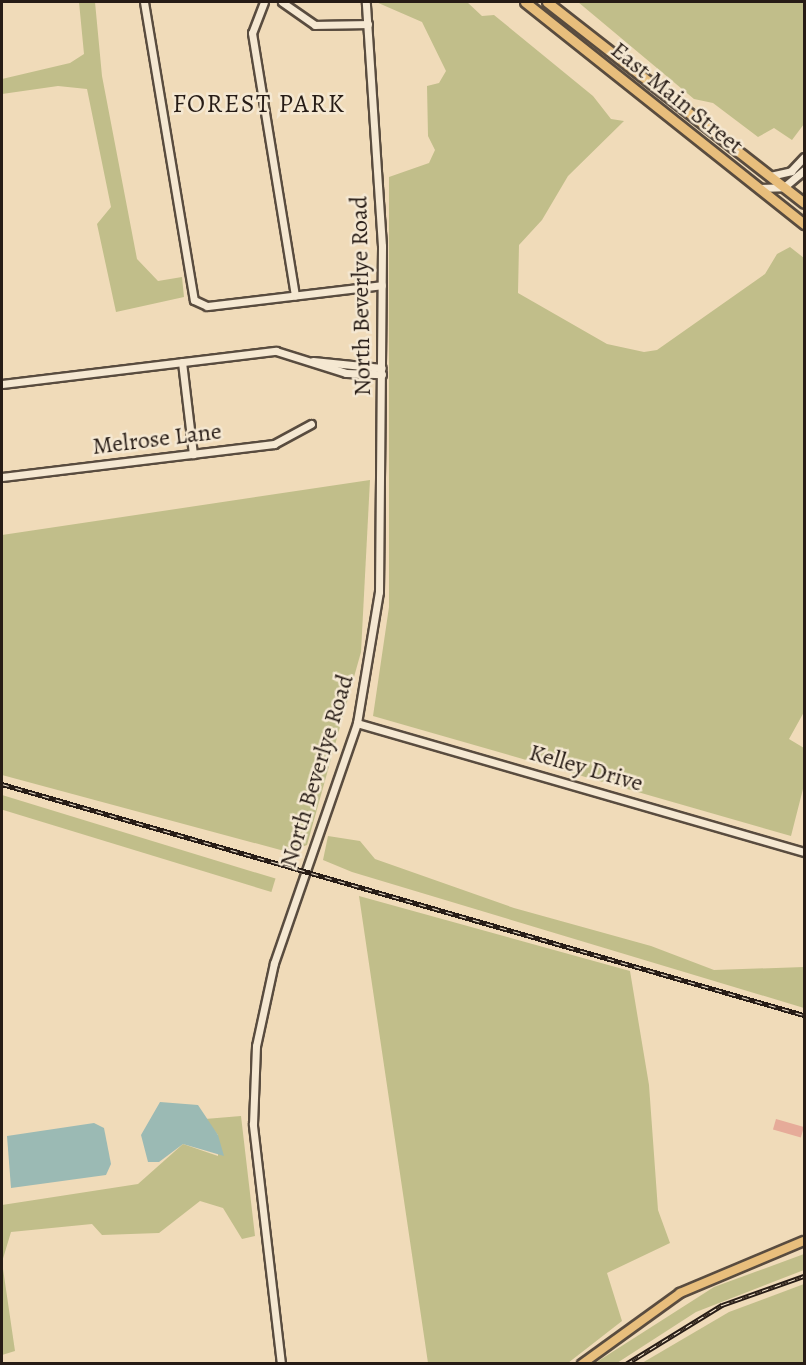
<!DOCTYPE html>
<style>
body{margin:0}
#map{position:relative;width:806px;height:1365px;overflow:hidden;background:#f0dbb9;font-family:Alegreya,serif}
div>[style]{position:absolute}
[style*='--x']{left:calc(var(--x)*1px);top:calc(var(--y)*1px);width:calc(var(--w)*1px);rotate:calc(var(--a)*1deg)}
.green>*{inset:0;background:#c1be8a;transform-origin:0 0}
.water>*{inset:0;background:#9bbab4}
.building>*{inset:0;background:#e6ab99;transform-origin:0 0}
.roads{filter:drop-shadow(2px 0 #594c3f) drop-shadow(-2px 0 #594c3f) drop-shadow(0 2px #594c3f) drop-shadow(0 -2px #594c3f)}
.minor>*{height:7px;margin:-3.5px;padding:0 3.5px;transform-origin:3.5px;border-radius:3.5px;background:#f5e8d2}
.major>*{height:8px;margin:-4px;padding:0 4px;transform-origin:4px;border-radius:4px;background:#e8be7c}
.highway>*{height:9px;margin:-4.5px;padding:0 4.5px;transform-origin:4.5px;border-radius:4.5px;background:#e8be7c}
.rail>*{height:4.5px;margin-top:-2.25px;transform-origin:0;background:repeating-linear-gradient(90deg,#f5e8d2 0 7px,#271c16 0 14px);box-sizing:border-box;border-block:2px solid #271c16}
span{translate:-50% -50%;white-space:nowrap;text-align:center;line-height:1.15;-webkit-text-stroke:5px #f5e8d2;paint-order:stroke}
.street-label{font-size:24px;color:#271c16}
.neighbourhood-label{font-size:26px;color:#271c16;letter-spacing:1.5px}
.frame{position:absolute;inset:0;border:3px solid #271c16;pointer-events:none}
</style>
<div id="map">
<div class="green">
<i style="clip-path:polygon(79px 2px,95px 2px,102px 76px,137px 259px,158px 281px,182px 277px,184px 297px,116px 312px,97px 224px,111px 207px,87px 89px,58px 86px,2px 94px,2px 79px,70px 63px,84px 54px)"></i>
<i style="clip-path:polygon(376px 2px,467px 2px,482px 16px,494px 15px,593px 96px,611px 119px,624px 121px,568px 176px,542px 220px,519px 245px,518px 293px,607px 344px,644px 352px,657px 350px,765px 274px,777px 254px,790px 247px,804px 258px,804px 712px,789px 739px,804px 748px,804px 785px,791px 836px,373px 716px,389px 607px,389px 177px,429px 163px,435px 150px,428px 136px,427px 86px,439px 83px,446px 71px,422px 22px)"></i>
<i style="clip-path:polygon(578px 2px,804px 2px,804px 124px,792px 140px,774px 128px,758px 137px,713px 103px,694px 99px)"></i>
<i style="clip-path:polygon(370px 480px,361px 652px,307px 845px,288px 852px,2px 775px,2px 535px)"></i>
<i style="left:2px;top:795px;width:286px;height:14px;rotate:17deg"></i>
<i style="clip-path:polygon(328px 836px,360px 841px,375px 859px,514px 908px,651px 946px,714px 970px,804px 967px,804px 1008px,352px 872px,323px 860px)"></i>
<i style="clip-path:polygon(359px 896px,630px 971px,649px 1085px,658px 1210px,670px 1243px,607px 1273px,622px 1321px,568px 1363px,428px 1363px)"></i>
<i style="clip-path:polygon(241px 1116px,255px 1236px,242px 1239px,223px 1208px,200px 1201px,159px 1233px,102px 1235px,92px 1224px,11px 1232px,2px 1262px,15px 1351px,2px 1355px,2px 1205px,138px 1184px,183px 1144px,218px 1156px,218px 1135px,205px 1119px)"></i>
<i style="clip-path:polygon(804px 1254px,804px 1270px,696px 1312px,617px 1363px,595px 1363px,714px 1287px)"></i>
<i style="clip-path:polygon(804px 1284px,804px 1363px,642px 1363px,729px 1312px)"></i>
</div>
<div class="water">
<i style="clip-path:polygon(160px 1102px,198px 1105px,218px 1135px,224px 1156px,183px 1144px,159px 1162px,148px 1162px,141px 1135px)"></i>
<i style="clip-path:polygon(94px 1123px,104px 1128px,111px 1164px,106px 1175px,11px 1188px,7px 1136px)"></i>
</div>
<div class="building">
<i style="left:776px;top:1119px;width:29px;height:11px;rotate:16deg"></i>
</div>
<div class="roads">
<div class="minor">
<i style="--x:144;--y:2;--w:302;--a:80.5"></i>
<i style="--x:194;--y:300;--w:14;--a:25"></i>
<i style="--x:207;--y:306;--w:176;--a:-6.8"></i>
<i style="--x:264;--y:2;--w:33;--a:111"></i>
<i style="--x:252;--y:33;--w:266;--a:80.7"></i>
<i style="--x:282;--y:2;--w:40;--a:34.9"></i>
<i style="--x:315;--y:25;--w:53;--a:-1.1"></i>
<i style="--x:770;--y:176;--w:22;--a:-13"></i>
<i style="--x:791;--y:171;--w:19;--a:-47"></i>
<i style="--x:759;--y:188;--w:25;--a:-2"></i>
<i style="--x:784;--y:187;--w:26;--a:-40"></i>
<i style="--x:313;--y:361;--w:69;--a:5.8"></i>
<i style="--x:182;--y:362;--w:93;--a:83.2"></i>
<i style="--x:2;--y:384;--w:276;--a:-6.9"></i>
<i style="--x:276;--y:351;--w:73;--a:17.4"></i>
<i style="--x:346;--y:373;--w:36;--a:2"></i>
<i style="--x:2;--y:477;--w:274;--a:-6.9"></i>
<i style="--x:274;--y:444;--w:42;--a:-28.4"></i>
<i style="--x:357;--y:723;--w:465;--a:16.1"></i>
<i style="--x:281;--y:1364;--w:242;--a:-96.7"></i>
<i style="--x:253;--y:1124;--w:78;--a:-87.8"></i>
<i style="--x:256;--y:1046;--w:85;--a:-77.8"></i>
<i style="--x:274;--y:963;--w:254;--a:-70.9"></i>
<i style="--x:357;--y:723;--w:133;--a:-80.5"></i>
<i style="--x:379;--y:592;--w:346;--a:-89.5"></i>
<i style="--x:382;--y:246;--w:245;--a:-93.8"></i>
</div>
<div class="major">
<i style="--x:582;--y:1364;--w:121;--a:-35.9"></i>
<i style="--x:680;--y:1293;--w:134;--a:-22.8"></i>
</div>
<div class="highway">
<i style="--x:525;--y:2;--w:357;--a:38.5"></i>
<i style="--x:547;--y:2;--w:326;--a:38"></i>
</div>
</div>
<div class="rail">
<i style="--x:2;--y:784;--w:835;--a:16.07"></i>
<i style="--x:626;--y:1364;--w:113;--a:-31.6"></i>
<i style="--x:722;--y:1305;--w:87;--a:-19.5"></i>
</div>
<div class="street-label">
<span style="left:677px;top:98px;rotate:39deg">East Main Street</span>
<span style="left:361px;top:296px;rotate:-91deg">North Beverlye Road</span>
<span style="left:157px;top:439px;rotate:-7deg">Melrose Lane</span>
<span style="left:586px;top:768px;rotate:16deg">Kelley Drive</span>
<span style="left:317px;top:771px;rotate:-73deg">North Beverlye Road</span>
</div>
<div class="neighbourhood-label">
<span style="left:259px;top:104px">FOREST PARK</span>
</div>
<div class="frame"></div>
</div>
